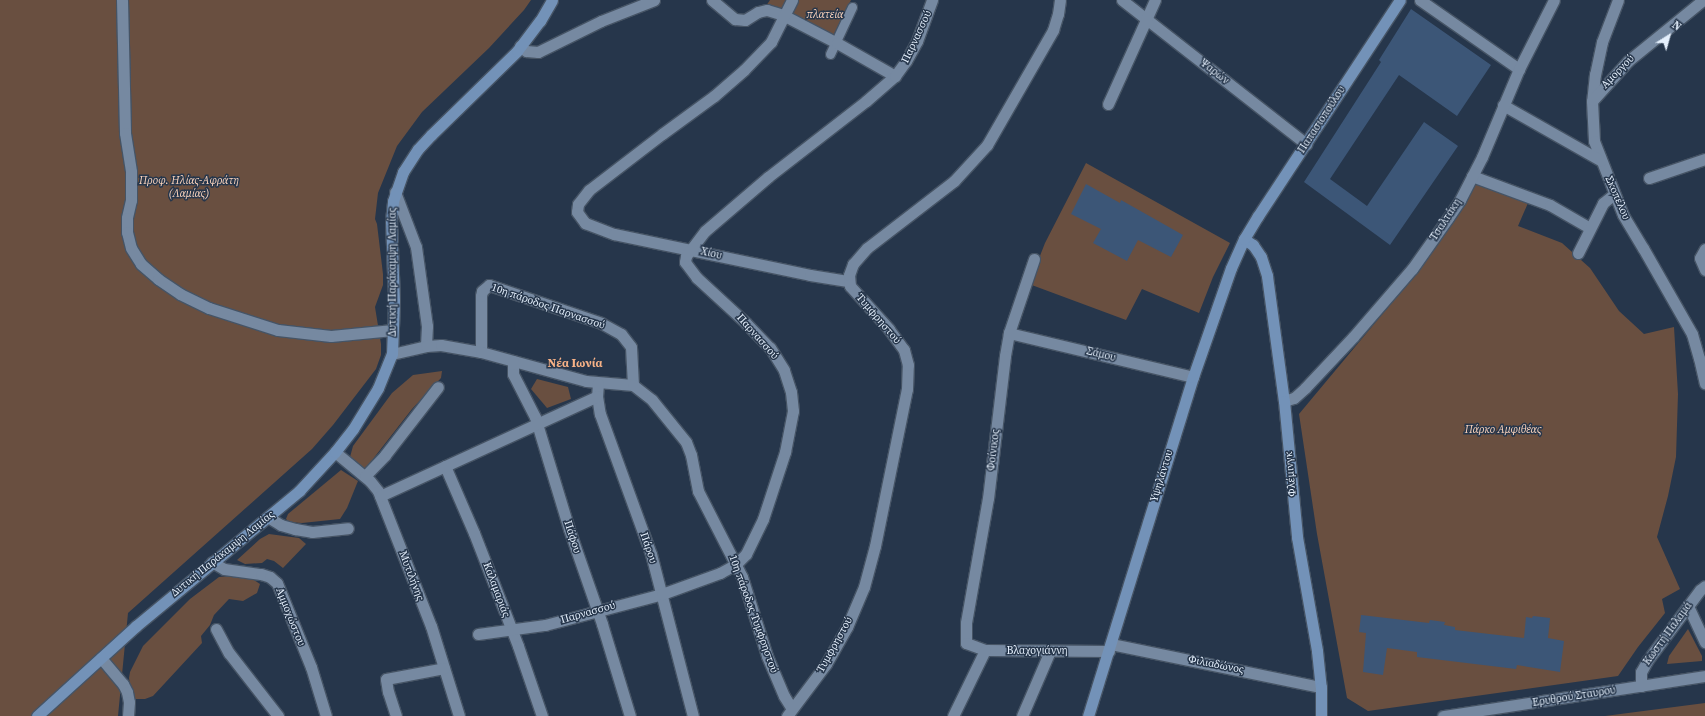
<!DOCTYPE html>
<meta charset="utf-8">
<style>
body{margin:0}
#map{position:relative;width:1705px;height:716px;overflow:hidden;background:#26364b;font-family:"Source Serif 4",serif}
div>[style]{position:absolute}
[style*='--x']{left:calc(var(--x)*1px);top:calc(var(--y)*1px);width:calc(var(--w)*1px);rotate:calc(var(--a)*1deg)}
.green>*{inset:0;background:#694f40}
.building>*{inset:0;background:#3c5677}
.roads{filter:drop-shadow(1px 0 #465465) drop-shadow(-1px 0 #465465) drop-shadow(0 1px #465465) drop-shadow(0 -1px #465465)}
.pedestrian>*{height:9px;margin:-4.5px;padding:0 4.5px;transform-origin:4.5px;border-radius:4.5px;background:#7689a1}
.minor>*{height:11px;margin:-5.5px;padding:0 5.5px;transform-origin:5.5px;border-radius:5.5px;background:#7689a1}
.tertiary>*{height:11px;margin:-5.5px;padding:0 5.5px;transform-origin:5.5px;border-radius:5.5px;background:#7689a1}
.secondary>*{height:11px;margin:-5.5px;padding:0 5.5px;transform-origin:5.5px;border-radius:5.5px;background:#7392b8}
span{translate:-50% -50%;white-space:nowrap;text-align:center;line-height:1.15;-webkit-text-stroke:3px #26364b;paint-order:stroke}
.park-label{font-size:11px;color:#fdd5bd;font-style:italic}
.street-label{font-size:11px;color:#e5f0fd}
.neighbourhood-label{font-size:12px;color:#f9b387;font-weight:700}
.north{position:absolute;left:1649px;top:16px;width:40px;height:40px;-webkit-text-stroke:3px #26364b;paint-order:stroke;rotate:37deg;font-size:11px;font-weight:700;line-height:16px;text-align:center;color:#e5f0fd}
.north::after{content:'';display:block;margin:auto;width:14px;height:18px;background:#e5f0fd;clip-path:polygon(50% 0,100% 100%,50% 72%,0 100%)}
</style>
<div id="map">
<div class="green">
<i style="clip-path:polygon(0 0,531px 0,524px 10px,489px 48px,422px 112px,397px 146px,378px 193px,375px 219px,377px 224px,383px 274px,383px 285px,375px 307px,381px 344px,381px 355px,376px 369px,333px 425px,312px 449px,128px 613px,118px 716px,0 716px)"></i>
<i style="clip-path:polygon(770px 0,851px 0,833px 36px,766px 6px)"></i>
<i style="clip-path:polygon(1086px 163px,1230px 243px,1213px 277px,1199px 313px,1142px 289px,1126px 320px,1029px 284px,1045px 243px)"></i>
<i style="clip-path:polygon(1473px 183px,1528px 203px,1518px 226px,1562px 243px,1590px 268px,1619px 311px,1644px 334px,1674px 327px,1678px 394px,1676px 457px,1668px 496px,1657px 537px,1680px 589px,1662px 599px,1665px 613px,1638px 647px,1618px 676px,1368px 711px,1347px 698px,1317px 534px,1299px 414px,1420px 269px,1465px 203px)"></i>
<i style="clip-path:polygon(442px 371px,441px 378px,412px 409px,366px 468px,363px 468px,350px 457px,353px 446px,392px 393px,413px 375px)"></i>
<i style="clip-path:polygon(537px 379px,568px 387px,571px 399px,547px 408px,531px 389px)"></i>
<i style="clip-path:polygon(341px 470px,358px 481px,347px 508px,340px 519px,302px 523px,289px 522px,286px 519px,288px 514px)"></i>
<i style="clip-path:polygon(269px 534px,299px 538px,306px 544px,283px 568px,274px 561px,267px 559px,262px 563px,245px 564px,237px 560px,260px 539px)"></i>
<i style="clip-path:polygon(240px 575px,251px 578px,260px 584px,257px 593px,243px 601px,229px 599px,214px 615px,210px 625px,201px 636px,202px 643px,153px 696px,145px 699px,132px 699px,129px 678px,130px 672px,143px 646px,190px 599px,219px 577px)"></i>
<i style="clip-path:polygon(1688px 629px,1702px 656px,1702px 661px,1667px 664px,1669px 656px)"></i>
<i style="clip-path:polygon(1705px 703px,1705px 716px,1605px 716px)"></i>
</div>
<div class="building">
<i style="clip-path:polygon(1411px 9px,1491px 65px,1457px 116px,1399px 75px,1330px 179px,1367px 206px,1424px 122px,1458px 146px,1390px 245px,1304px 182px,1381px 62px,1379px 60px)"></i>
<i style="clip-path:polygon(1086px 184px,1120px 203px,1121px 200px,1183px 235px,1171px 257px,1138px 240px,1127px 261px,1093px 243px,1101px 229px,1071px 214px)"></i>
<i style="clip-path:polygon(1361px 615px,1429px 623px,1430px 620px,1445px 622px,1444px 625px,1455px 627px,1455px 630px,1524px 638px,1526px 617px,1532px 618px,1533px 616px,1550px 618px,1548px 638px,1564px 641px,1560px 672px,1517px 665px,1516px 669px,1417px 657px,1417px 652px,1387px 648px,1383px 675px,1363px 672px,1366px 633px,1359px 632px)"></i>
</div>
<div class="roads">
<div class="pedestrian">
<i style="--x:830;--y:54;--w:52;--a:-64.9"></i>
</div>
<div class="minor">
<i style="--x:122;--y:0;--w:133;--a:88.7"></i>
<i style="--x:125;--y:133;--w:39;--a:81"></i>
<i style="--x:131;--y:172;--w:28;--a:90"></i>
<i style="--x:131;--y:200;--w:18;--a:103"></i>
<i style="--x:127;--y:218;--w:14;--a:90"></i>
<i style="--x:127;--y:232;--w:16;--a:76"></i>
<i style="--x:131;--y:248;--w:19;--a:58"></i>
<i style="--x:141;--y:264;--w:23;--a:41"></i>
<i style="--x:158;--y:279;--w:27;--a:34"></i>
<i style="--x:180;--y:294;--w:32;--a:26"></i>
<i style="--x:209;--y:308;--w:72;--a:17.7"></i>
<i style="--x:278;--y:330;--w:53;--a:6.5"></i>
<i style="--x:331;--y:336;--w:62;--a:-5.5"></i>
<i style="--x:712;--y:0;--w:30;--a:40"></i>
<i style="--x:735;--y:19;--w:10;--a:6"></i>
<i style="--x:745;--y:20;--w:15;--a:-32"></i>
<i style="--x:758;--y:12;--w:9;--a:-13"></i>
<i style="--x:767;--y:10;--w:17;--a:17"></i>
<i style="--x:783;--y:15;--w:61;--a:27.4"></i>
<i style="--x:837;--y:43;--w:67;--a:29.6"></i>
<i style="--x:792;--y:0;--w:47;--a:116.6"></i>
<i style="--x:771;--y:42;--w:39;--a:134"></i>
<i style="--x:744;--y:70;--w:40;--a:139"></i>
<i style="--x:714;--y:96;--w:64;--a:143.8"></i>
<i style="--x:662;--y:134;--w:92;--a:142.5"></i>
<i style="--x:589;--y:190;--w:18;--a:128"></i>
<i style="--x:578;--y:204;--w:8;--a:97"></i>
<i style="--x:577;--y:212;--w:14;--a:54"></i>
<i style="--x:585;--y:223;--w:31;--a:21"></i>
<i style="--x:614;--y:234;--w:200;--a:11.8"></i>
<i style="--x:810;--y:275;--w:38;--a:9"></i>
<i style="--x:1122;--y:0;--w:234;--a:38"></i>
<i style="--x:1420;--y:0;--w:121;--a:34.9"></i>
<i style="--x:1618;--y:0;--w:45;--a:110.9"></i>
<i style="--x:1602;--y:42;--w:33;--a:102"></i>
<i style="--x:1595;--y:74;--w:27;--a:96"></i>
<i style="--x:1592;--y:101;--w:40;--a:87.1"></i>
<i style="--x:1594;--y:141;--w:79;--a:68.6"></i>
<i style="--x:1623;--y:215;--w:39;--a:59"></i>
<i style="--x:1643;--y:248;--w:99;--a:60.3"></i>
<i style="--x:1692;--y:334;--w:25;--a:74"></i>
<i style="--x:1699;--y:358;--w:26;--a:77"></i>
<i style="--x:520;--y:46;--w:8;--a:40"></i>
<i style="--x:526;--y:51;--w:12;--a:5"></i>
<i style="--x:538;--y:52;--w:70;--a:-26.2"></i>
<i style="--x:601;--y:21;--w:57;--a:-21.6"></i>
<i style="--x:1593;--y:100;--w:52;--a:-48.1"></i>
<i style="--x:1628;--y:61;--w:97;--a:-39.1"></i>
<i style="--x:1108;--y:104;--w:114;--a:-65.7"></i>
<i style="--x:1503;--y:105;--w:112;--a:29.6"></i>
<i style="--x:1472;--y:176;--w:83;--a:20.4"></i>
<i style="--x:1550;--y:205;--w:46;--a:29.9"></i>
<i style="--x:1649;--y:178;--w:59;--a:-18.7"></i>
<i style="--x:395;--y:192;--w:59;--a:69.1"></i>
<i style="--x:416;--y:247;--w:80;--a:82.1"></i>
<i style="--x:427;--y:326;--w:20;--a:93"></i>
<i style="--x:1705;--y:249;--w:10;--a:119"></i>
<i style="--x:1700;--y:258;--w:13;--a:67"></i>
<i style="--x:1578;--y:253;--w:56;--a:-63.4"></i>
<i style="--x:1603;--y:203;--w:14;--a:-39"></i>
<i style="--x:1034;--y:259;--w:78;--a:108.7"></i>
<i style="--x:1009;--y:333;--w:23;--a:100"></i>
<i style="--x:1005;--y:356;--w:143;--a:96.8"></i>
<i style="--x:988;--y:498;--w:127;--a:100"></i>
<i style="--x:966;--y:623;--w:20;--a:90"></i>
<i style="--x:966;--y:643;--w:20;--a:20"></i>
<i style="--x:985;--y:650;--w:124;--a:0.5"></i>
<i style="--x:1009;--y:333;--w:189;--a:13.4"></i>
<i style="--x:481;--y:352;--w:56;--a:-90"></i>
<i style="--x:481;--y:296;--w:5;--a:-79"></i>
<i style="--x:482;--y:291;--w:9;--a:-41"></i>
<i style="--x:489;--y:285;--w:118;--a:18.7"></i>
<i style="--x:601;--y:323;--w:23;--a:29"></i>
<i style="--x:621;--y:334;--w:16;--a:52"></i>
<i style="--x:631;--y:347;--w:38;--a:87"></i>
<i style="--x:392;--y:354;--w:35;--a:-13"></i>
<i style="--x:426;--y:346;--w:15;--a:-4"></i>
<i style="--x:441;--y:345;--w:41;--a:9.9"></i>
<i style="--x:481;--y:352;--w:109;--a:15.4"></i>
<i style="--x:586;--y:381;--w:47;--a:4.9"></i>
<i style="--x:633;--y:385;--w:24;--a:38"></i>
<i style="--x:652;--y:400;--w:54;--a:51"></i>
<i style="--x:686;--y:442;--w:14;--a:69"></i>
<i style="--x:691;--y:455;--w:37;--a:79"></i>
<i style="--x:698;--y:491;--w:97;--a:62.9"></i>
<i style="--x:742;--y:577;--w:83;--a:72.4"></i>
<i style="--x:767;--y:656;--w:43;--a:67"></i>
<i style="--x:784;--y:696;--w:15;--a:58"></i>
<i style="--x:513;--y:361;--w:13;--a:90"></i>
<i style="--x:513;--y:374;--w:48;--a:62.9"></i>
<i style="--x:535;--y:417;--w:117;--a:73.1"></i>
<i style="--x:569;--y:529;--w:101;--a:70.8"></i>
<i style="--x:602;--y:624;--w:96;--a:73.1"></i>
<i style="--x:598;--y:383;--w:13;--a:94"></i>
<i style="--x:597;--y:396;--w:18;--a:81"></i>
<i style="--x:600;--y:414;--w:149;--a:70"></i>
<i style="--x:651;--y:554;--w:167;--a:75.5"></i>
<i style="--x:1284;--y:401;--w:10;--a:-17"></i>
<i style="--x:1294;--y:398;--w:15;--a:-42"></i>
<i style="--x:1305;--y:388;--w:70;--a:-46.7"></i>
<i style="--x:1353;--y:337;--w:90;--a:-49.1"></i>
<i style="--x:1412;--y:269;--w:62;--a:-54.8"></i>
<i style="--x:1448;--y:218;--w:22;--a:-56"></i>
<i style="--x:1460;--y:200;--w:48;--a:-62.9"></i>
<i style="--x:1482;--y:157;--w:95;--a:-67.2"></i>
<i style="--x:1519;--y:69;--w:77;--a:-63.1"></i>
<i style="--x:335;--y:452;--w:45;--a:39.6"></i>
<i style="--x:370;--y:481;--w:13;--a:51"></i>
<i style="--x:378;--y:491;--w:145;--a:68.6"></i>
<i style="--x:431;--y:626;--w:94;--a:72.7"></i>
<i style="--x:445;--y:466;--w:73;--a:66.6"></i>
<i style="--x:474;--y:533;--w:121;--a:68.7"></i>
<i style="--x:518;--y:646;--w:74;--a:71.1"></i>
<i style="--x:365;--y:476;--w:29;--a:-46"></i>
<i style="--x:385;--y:455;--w:86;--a:-52.1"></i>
<i style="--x:380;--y:496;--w:239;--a:-24.7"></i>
<i style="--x:268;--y:517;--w:15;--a:32"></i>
<i style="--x:281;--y:525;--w:15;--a:16"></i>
<i style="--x:295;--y:529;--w:17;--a:10"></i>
<i style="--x:312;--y:532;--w:36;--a:-6"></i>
<i style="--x:212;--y:562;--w:14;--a:30"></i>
<i style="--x:224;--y:569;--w:37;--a:8"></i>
<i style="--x:261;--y:574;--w:9;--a:18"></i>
<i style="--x:270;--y:577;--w:9;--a:41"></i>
<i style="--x:277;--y:583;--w:91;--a:68"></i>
<i style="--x:311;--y:667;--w:51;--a:73"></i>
<i style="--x:1688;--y:606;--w:40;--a:65"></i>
<i style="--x:216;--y:629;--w:27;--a:62"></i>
<i style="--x:229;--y:653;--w:80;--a:52.1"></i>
<i style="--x:478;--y:634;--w:68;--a:-7.7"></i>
<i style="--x:545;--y:625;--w:121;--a:-14.8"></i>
<i style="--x:662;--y:594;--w:62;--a:-19.9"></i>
<i style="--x:720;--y:573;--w:18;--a:-29"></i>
<i style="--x:736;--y:564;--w:14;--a:-45"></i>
<i style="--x:746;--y:554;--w:39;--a:-64"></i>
<i style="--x:763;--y:519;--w:71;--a:-71.8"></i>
<i style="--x:785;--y:452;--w:42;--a:-79"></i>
<i style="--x:793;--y:411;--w:19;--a:-96"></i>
<i style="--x:791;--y:392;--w:23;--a:-108"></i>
<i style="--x:784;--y:370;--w:26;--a:-122"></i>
<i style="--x:770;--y:348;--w:35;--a:-134"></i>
<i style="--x:746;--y:323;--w:67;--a:-137.4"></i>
<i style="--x:697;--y:278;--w:20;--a:-127"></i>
<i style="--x:685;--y:262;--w:6;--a:-81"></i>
<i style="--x:686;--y:256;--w:31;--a:-53"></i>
<i style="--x:705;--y:231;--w:83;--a:-40.6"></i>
<i style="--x:768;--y:177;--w:124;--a:-37.8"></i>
<i style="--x:866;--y:101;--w:38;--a:-41"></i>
<i style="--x:895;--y:76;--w:19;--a:-54"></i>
<i style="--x:906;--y:61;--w:23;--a:-61"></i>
<i style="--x:917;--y:41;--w:44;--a:-69.9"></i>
<i style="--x:1111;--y:644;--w:214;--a:11.6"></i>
<i style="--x:101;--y:658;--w:34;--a:50"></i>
<i style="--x:123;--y:684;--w:9;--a:63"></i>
<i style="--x:127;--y:692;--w:10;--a:79"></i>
<i style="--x:129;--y:702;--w:14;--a:94"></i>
<i style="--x:1641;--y:686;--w:14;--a:-90"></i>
<i style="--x:1641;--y:672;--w:13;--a:-61"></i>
<i style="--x:1647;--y:661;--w:89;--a:-53.3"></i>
<i style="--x:1700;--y:590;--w:6;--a:-39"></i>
<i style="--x:396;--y:716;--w:25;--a:-108"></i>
<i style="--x:388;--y:692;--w:13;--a:-99"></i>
<i style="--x:386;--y:679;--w:59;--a:-10.7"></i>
<i style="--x:953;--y:716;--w:73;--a:-64.1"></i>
<i style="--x:1022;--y:716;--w:71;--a:-66.7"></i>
<i style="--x:1443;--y:716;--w:265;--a:-8.7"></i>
</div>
<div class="tertiary">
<i style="--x:787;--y:716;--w:65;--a:-53.1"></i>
<i style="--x:826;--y:664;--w:43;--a:-60.4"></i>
<i style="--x:847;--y:627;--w:43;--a:-67"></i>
<i style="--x:864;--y:587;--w:42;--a:-75"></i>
<i style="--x:875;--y:546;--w:160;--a:-78.5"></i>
<i style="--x:907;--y:389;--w:24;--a:-88"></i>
<i style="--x:908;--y:365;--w:16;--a:-105"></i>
<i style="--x:904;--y:350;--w:26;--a:-126"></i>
<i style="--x:889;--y:329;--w:58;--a:-132.2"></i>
<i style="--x:850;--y:286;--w:11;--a:-95"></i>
<i style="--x:849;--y:275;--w:12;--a:-70"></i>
<i style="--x:853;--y:264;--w:21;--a:-49"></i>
<i style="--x:867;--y:248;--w:110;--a:-37.6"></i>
<i style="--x:954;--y:181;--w:49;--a:-47.5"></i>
<i style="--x:987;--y:145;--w:133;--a:-60.1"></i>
<i style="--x:1053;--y:30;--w:17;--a:-73"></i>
<i style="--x:1058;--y:14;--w:14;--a:-82"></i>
</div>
<div class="secondary">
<i style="--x:1244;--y:239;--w:11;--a:34"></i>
<i style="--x:1253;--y:245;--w:14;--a:56"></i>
<i style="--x:1261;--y:257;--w:20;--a:72"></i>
<i style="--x:1267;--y:276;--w:126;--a:82.3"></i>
<i style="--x:1284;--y:401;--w:137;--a:84.5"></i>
<i style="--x:1297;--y:537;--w:116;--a:80"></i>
<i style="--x:1317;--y:651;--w:36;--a:84"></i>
<i style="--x:1321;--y:687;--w:29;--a:90"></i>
<i style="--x:37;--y:716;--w:134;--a:-42.3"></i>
<i style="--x:136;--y:626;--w:212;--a:-39.6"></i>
<i style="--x:299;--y:491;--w:53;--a:-47.3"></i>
<i style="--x:335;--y:452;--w:29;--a:-52"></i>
<i style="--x:353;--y:429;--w:48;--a:-58.6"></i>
<i style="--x:378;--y:388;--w:37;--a:-68"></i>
<i style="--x:392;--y:354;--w:53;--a:-87.8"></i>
<i style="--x:394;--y:301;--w:80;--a:-92.1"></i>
<i style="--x:391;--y:221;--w:20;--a:-84"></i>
<i style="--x:393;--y:201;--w:31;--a:-71"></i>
<i style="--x:403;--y:172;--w:27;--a:-57"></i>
<i style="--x:418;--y:149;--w:19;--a:-47"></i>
<i style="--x:431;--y:135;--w:120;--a:-44.3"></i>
<i style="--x:517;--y:51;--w:38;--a:-53"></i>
<i style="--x:540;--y:21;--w:24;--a:-60"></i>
<i style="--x:1088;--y:716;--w:355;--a:-72.8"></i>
<i style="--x:1193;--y:377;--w:115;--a:-70.8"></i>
<i style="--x:1231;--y:268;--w:32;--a:-66"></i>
<i style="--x:1244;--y:239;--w:27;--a:-59"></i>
<i style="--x:1258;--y:216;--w:258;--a:-56.7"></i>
</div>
</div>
<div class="park-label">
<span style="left:825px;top:15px">πλατεία</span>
<span style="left:189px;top:188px">Προφ. Ηλίας-Αφράτη<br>(Λαμίας)</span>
<span style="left:1503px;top:430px">Πάρκο Αμφιθέας</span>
</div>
<div class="street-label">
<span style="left:917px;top:37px;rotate:-65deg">Παρνασσού</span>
<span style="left:1214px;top:72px;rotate:38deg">Ψαρών</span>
<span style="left:1618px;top:72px;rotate:-46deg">Αμοργού</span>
<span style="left:1322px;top:120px;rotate:-57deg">Παπασιοπούλου</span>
<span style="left:1617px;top:198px;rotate:66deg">Σκοπέλου</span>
<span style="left:1446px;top:220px;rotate:-57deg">Τσαλτάκη</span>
<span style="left:711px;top:254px;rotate:13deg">Χίου</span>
<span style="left:393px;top:272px;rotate:-90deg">Δυτική Παράκαμψη Λαμίας</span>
<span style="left:548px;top:307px;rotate:19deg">10η πάροδος Παρνασσού</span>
<span style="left:878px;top:319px;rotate:49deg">Τυμφρηστού</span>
<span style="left:757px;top:337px;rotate:48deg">Παρνασσού</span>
<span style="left:1101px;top:355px;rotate:14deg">Σάμου</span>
<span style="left:994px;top:450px;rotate:-83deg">Φοίνικος</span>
<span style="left:1291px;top:474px;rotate:-95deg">Φλέμινγκ</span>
<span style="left:1162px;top:476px;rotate:-73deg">Υψηλάντου</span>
<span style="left:572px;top:537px;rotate:72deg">Πάφου</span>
<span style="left:648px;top:548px;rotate:71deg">Πάρου</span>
<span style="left:223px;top:554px;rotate:-39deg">Δυτική Παράκαμψη Λαμίας</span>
<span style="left:411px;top:576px;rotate:69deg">Μυτιλήνης</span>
<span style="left:496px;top:590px;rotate:69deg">Καλαμαριάς</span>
<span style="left:588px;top:613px;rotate:-16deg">Παρνασσού</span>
<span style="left:753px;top:614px;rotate:70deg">10η πάροδος Τυμφρηστού</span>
<span style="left:290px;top:617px;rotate:68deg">Αμμοχώστου</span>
<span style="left:1668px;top:634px;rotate:-54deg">Κωστή Παλαμά</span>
<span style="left:835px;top:645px;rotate:-61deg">Τυμφρηστού</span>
<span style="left:1037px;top:651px">Βλαχογιάννη</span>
<span style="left:1216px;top:665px;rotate:11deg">Φιλιαδώνος</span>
<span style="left:1574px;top:697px;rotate:-9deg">Ερυθρού Σταυρού</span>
</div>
<div class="neighbourhood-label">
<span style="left:575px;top:364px">Νέα Ιωνία</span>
</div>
<div class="north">N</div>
</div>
